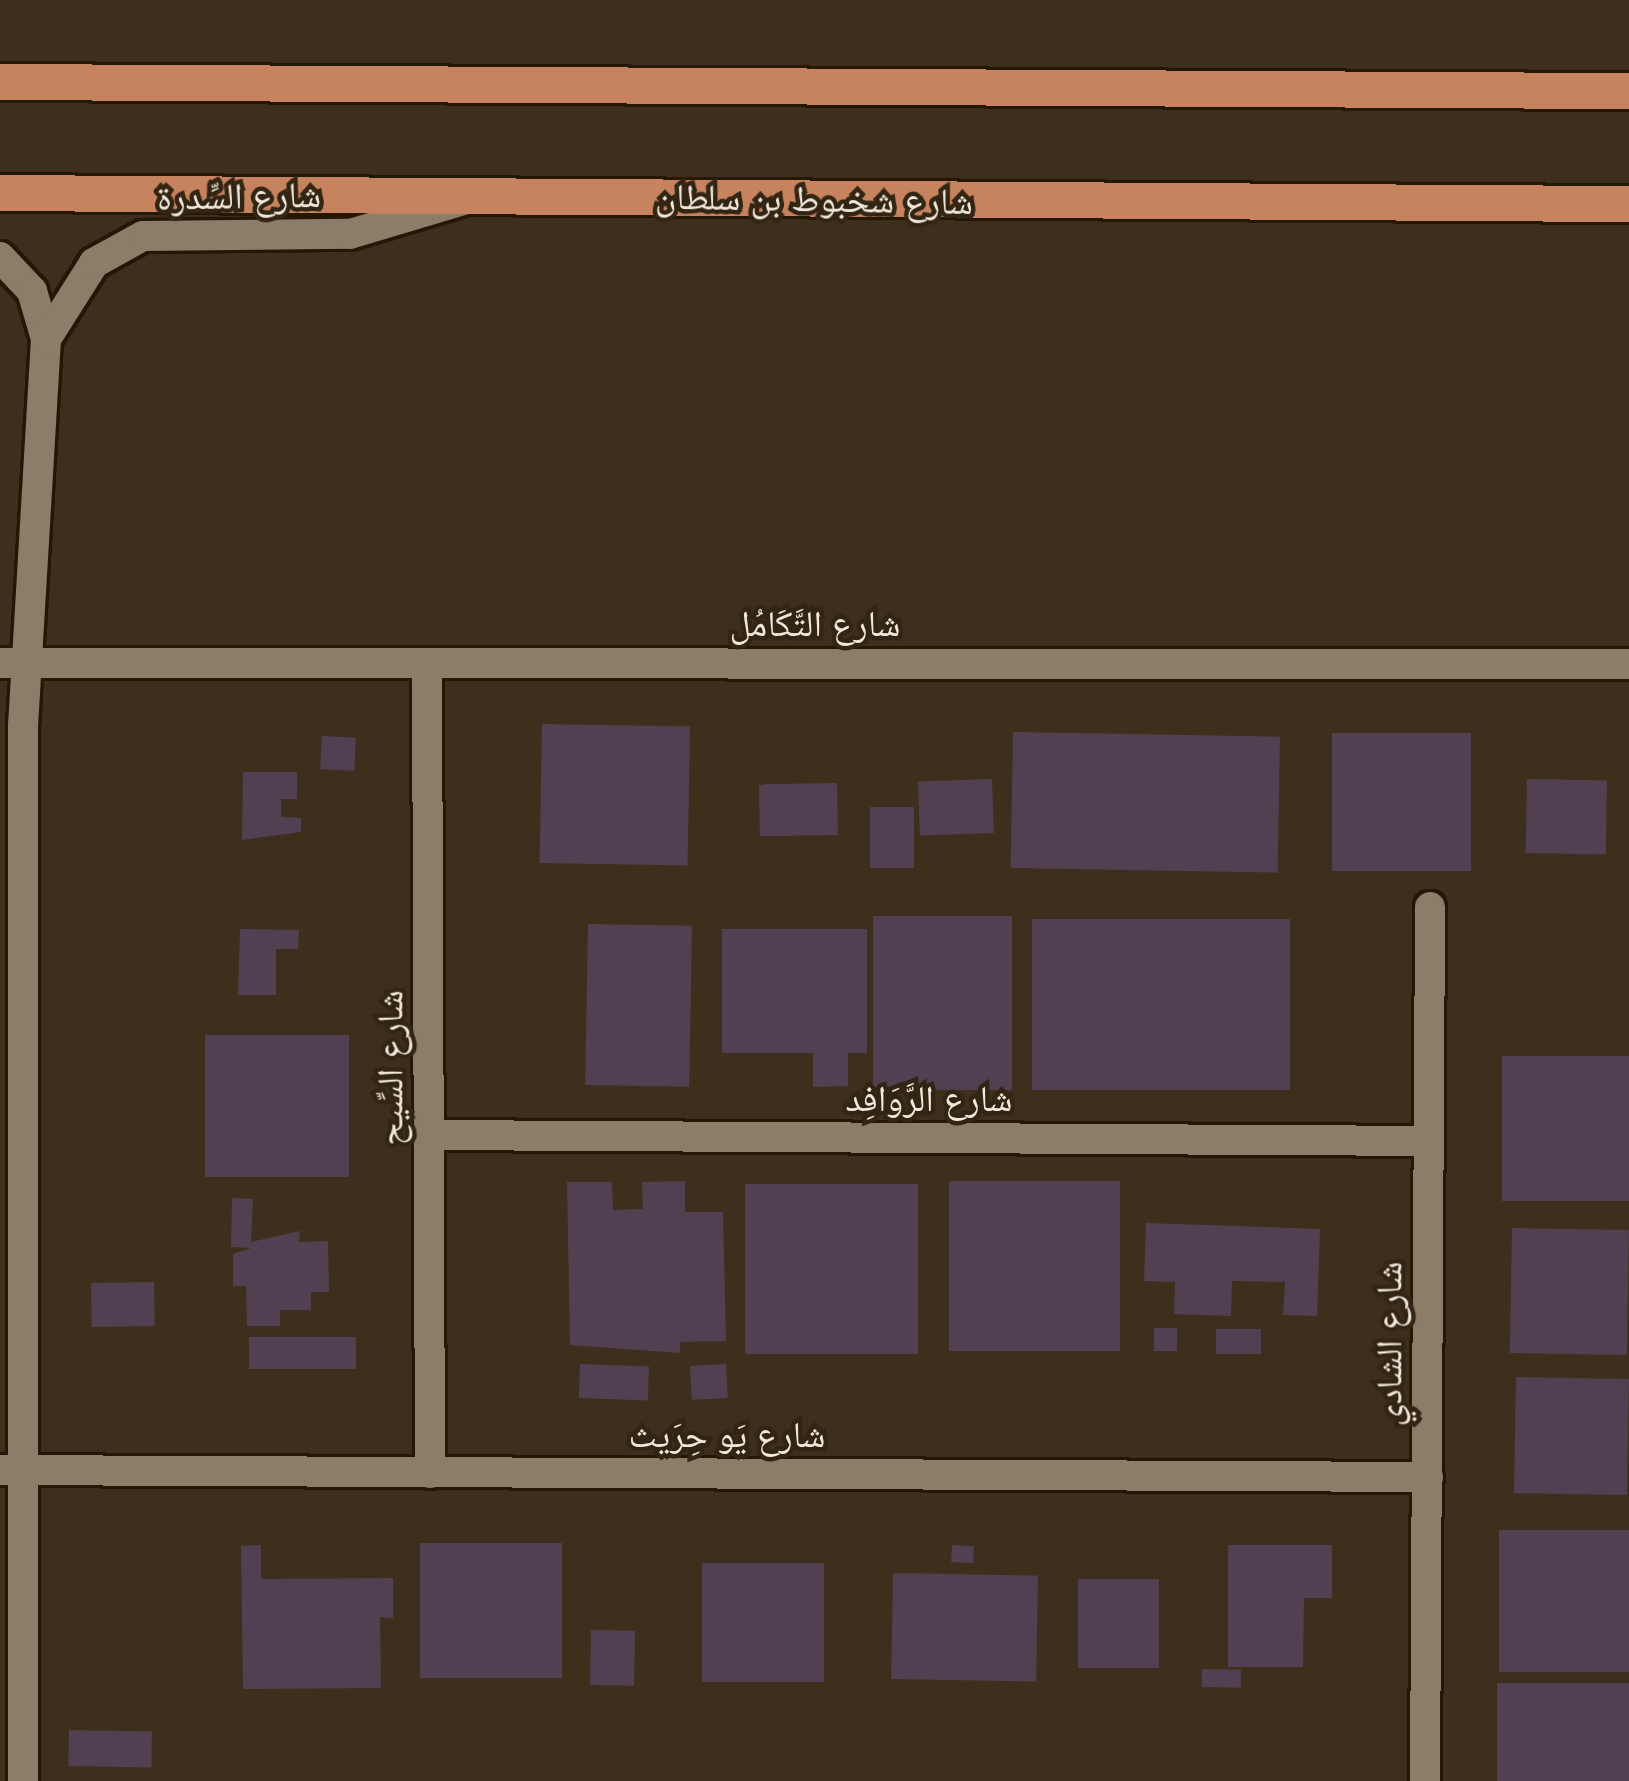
<!DOCTYPE html>
<meta charset="utf-8">
<style>
body{margin:0}
#map{position:relative;width:1629px;height:1781px;overflow:hidden;background:#3e2f1d;font-family:Inter,"Noto Naskh Arabic",sans-serif}
div>[style]{position:absolute}
[style*='--x']{left:calc(var(--x)*1px);top:calc(var(--y)*1px);width:calc(var(--w)*1px);rotate:calc(var(--a)*1deg)}
.building>*{inset:0;background:#514051;transform-origin:0 0}
.roads{filter:drop-shadow(3px 0 #241706) drop-shadow(-3px 0 #241706) drop-shadow(0 3px #241706) drop-shadow(0 -3px #241706)}
.street>*{height:30px;margin:-15px;padding:0 15px;transform-origin:15px;border-radius:15px;background:#8d7c68}
.primary>*{height:36px;margin:-18px;padding:0 18px;transform-origin:18px;border-radius:18px;background:#c7835d}
span{translate:-50% -50%;white-space:nowrap;text-align:center;line-height:1.15;-webkit-text-stroke:9px #332513;paint-order:stroke}
.street-label{font-size:36px;color:#f1e8dc}
</style>
<div id="map">
<div class="building">
<i style="left:542px;top:724px;width:148px;height:139px;rotate:1deg"></i>
<i style="left:1013px;top:732px;width:267px;height:136px;rotate:1deg"></i>
<i style="left:1332px;top:733px;width:139px;height:138px"></i>
<i style="left:322px;top:736px;width:34px;height:33px;rotate:3deg"></i>
<i style="clip-path:polygon(243px 772px,297px 772px,297px 799px,281px 799px,281px 817px,301px 818px,301px 832px,242px 840px)"></i>
<i style="left:992px;top:779px;width:54px;height:74px;rotate:88deg"></i>
<i style="left:1527px;top:779px;width:80px;height:74px;rotate:1deg"></i>
<i style="left:837px;top:783px;width:52px;height:78px;rotate:89deg"></i>
<i style="left:870px;top:807px;width:44px;height:61px"></i>
<i style="left:873px;top:916px;width:139px;height:174px"></i>
<i style="left:1032px;top:919px;width:258px;height:171px"></i>
<i style="left:588px;top:924px;width:104px;height:161px;rotate:1deg"></i>
<i style="clip-path:polygon(240px 929px,299px 930px,298px 949px,276px 949px,276px 995px,238px 995px)"></i>
<i style="clip-path:polygon(722px 929px,867px 929px,867px 1053px,848px 1053px,848px 1086px,813px 1087px,813px 1053px,722px 1053px)"></i>
<i style="left:205px;top:1035px;width:144px;height:142px"></i>
<i style="left:1502px;top:1056px;width:127px;height:145px"></i>
<i style="clip-path:polygon(685px 1181px,685px 1212px,723px 1212px,726px 1341px,680px 1342px,680px 1353px,570px 1345px,567px 1182px,612px 1182px,613px 1210px,643px 1209px,642px 1182px)"></i>
<i style="left:949px;top:1181px;width:171px;height:170px"></i>
<i style="left:745px;top:1184px;width:173px;height:170px"></i>
<i style="clip-path:polygon(232px 1198px,253px 1199px,251px 1242px,300px 1231px,299px 1242px,328px 1241px,329px 1292px,311px 1292px,311px 1310px,280px 1310px,280px 1326px,247px 1326px,246px 1286px,233px 1286px,233px 1254px,251px 1248px,231px 1247px)"></i>
<i style="clip-path:polygon(1146px 1223px,1320px 1229px,1317px 1316px,1283px 1315px,1285px 1282px,1232px 1281px,1231px 1316px,1174px 1314px,1175px 1282px,1144px 1281px)"></i>
<i style="left:1512px;top:1228px;width:117px;height:125px;rotate:1deg"></i>
<i style="left:154px;top:1282px;width:44px;height:63px;rotate:89deg"></i>
<i style="left:1154px;top:1328px;width:23px;height:23px"></i>
<i style="left:1216px;top:1329px;width:45px;height:25px"></i>
<i style="left:356px;top:1337px;width:32px;height:107px;rotate:90deg"></i>
<i style="left:580px;top:1364px;width:69px;height:34px;rotate:2deg"></i>
<i style="left:726px;top:1364px;width:34px;height:36px;rotate:87deg"></i>
<i style="left:1516px;top:1377px;width:113px;height:116px;rotate:1deg"></i>
<i style="left:1629px;top:1530px;width:142px;height:130px;rotate:90deg"></i>
<i style="left:420px;top:1543px;width:142px;height:135px"></i>
<i style="clip-path:polygon(261px 1545px,261px 1579px,393px 1578px,393px 1618px,380px 1617px,381px 1688px,243px 1689px,241px 1546px)"></i>
<i style="left:952px;top:1545px;width:22px;height:17px;rotate:3deg"></i>
<i style="clip-path:polygon(1228px 1545px,1332px 1545px,1332px 1598px,1304px 1598px,1303px 1667px,1228px 1667px)"></i>
<i style="left:702px;top:1563px;width:122px;height:119px"></i>
<i style="left:893px;top:1573px;width:145px;height:106px;rotate:1deg"></i>
<i style="left:1078px;top:1579px;width:81px;height:89px"></i>
<i style="left:591px;top:1630px;width:44px;height:55px;rotate:1deg"></i>
<i style="left:1202px;top:1669px;width:39px;height:18px;rotate:1deg"></i>
<i style="left:1497px;top:1683px;width:132px;height:98px"></i>
<i style="left:69px;top:1730px;width:83px;height:36px;rotate:1deg"></i>
</div>
<div class="roads">
<div class="street">
<i style="--x:0;--y:257;--w:47;--a:46.7"></i>
<i style="--x:32;--y:291;--w:50;--a:73.7"></i>
<i style="--x:46;--y:339;--w:386;--a:93.4"></i>
<i style="--x:23;--y:724;--w:1057;--a:90"></i>
<i style="--x:46;--y:339;--w:90;--a:-57.7"></i>
<i style="--x:94;--y:263;--w:56;--a:-28.9"></i>
<i style="--x:143;--y:236;--w:207;--a:-0.6"></i>
<i style="--x:350;--y:234;--w:125;--a:-16.7"></i>
<i style="--x:0;--y:663;--w:1629;--a:0.04"></i>
<i style="--x:427;--y:663;--w:810;--a:89.79"></i>
<i style="--x:429;--y:1135;--w:1000;--a:0.34"></i>
<i style="--x:0;--y:1470;--w:1428;--a:0.28"></i>
<i style="--x:1425;--y:1781;--w:874;--a:-89.67"></i>
</div>
<div class="primary">
<i style="--x:0;--y:82;--w:1629;--a:0.32"></i>
<i style="--x:0;--y:193;--w:1629;--a:0.39"></i>
</div>
</div>
<div class="street-label">
<span style="left:239px;top:196px;rotate:-1deg">شارع السِّدرة</span>
<span style="left:814px;top:199px;rotate:1deg">شارع شخبوط بن سلطان</span>
<span style="left:815px;top:624px">شارع التَّكَامُل</span>
<span style="left:390px;top:1068px;rotate:-90deg">شارع السِّيح</span>
<span style="left:929px;top:1099px">شارع الرَّوَافِد</span>
<span style="left:1389px;top:1344px;rotate:-90deg">شارع الشادي</span>
<span style="left:727px;top:1435px">شارع يَو حِرَيث</span>
</div>
</div>
